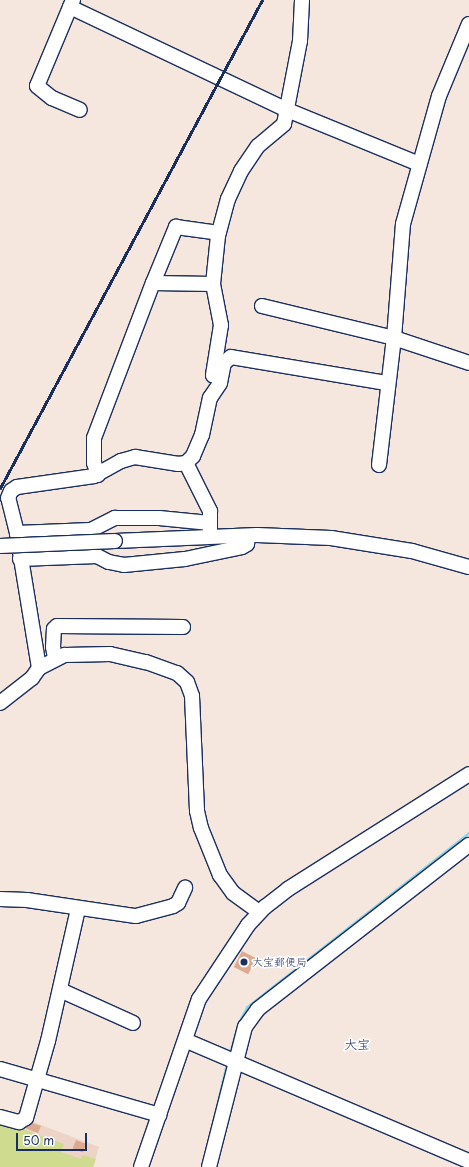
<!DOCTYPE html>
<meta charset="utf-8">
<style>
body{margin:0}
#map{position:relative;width:469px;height:1167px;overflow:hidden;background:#f5e6de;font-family:"Playpen Sans","Klee One",sans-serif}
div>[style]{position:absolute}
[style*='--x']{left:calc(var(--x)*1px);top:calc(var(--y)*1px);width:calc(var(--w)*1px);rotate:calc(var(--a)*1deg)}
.built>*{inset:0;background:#eed4c7}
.green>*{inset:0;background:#cfdb8e}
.stream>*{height:3px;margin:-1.5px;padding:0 1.5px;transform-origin:1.5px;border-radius:1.5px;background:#89d3ea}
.building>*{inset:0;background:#ddaa90;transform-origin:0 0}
.roads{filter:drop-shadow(1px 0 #1b2f5e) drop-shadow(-1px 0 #1b2f5e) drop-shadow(0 1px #1b2f5e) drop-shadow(0 -1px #1b2f5e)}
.minor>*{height:14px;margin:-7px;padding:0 7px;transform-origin:7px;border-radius:7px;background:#fff}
.rail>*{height:3px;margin:-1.5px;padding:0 1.5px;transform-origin:1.5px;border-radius:1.5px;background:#1b2f5e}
.bridges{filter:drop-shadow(1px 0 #1b2f5e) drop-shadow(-1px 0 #1b2f5e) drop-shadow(0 1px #1b2f5e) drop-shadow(0 -1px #1b2f5e)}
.minor-bridge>*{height:14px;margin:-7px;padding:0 7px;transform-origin:7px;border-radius:7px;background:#fff}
.dots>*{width:11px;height:11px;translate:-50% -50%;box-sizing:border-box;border:2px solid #fff;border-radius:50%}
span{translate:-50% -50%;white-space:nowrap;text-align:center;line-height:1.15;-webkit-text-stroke:3.5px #fff;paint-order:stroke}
.poi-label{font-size:11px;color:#1b2f5e}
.left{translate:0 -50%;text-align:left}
.quarter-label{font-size:13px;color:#1b2f5e}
.scale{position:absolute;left:16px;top:1133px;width:71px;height:18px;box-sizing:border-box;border:2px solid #1b2f5e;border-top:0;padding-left:5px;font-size:12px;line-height:14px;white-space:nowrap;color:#1b2f5e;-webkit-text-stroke:3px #fff;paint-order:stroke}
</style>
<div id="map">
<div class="built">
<i style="clip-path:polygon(0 1120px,25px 1127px,28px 1120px,99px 1147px,93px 1167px,0 1167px)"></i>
</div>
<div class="green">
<i style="clip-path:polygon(0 1120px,25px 1127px,25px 1130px,64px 1144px,61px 1152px,81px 1159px,83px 1155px,96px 1159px,93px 1167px,0 1167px)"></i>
</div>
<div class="stream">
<i style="--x:229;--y:1056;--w:33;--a:-74"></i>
<i style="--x:238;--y:1024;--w:19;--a:-62"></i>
<i style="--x:247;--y:1007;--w:282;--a:-38.1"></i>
<i style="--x:207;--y:1147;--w:86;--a:-76.6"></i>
</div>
<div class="building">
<i style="left:242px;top:951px;width:16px;height:18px;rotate:27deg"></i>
<i style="clip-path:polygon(32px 1123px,41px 1126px,38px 1133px,25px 1128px)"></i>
<i style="left:76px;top:1140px;width:11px;height:9px;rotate:22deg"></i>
</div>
<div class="roads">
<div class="minor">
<i style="--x:73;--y:0;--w:93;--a:112.7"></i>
<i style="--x:37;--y:86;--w:19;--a:39"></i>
<i style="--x:52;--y:98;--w:30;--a:23"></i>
<i style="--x:70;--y:7;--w:240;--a:25.4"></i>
<i style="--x:287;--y:110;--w:143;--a:22.2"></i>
<i style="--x:153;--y:283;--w:61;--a:-67.7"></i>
<i style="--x:176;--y:227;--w:43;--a:7.9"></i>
<i style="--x:213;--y:284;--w:48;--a:-84.1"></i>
<i style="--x:218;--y:236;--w:38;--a:-75"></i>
<i style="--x:228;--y:199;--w:31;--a:-65"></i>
<i style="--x:241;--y:171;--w:30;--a:-56"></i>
<i style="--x:258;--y:146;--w:34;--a:-40"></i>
<i style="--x:284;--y:124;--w:85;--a:-79.1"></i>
<i style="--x:300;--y:41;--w:41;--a:-87.2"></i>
<i style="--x:262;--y:306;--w:136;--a:13.6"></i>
<i style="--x:394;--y:338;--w:79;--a:18.4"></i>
<i style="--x:186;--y:463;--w:54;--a:63.4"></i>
<i style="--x:210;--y:511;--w:20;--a:90"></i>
<i style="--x:379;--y:465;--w:128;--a:-83.3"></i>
<i style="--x:394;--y:338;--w:114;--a:-85.5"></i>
<i style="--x:403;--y:224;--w:133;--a:-74.3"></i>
<i style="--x:439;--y:96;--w:78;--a:-67.4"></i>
<i style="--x:98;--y:475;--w:13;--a:-108"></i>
<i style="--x:94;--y:463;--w:25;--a:-90"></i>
<i style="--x:94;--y:438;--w:166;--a:-69.2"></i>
<i style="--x:153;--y:283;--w:60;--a:1"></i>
<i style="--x:213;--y:284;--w:42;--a:79"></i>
<i style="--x:221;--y:325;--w:51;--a:99.1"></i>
<i style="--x:17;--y:533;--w:74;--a:-2.3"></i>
<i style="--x:91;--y:530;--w:27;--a:-27"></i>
<i style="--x:115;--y:518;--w:44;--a:0"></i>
<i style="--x:159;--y:518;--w:51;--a:5.6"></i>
<i style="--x:115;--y:541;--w:142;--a:-2.4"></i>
<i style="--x:257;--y:535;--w:74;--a:2.3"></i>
<i style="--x:331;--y:538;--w:82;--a:9.1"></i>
<i style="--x:412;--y:551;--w:59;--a:15.7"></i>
<i style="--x:20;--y:559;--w:77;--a:-2.2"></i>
<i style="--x:97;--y:556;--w:13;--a:27"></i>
<i style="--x:109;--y:562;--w:15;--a:11"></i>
<i style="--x:124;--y:565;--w:61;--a:-5.6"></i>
<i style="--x:185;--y:559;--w:58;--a:-11.9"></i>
<i style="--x:242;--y:547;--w:6;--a:-31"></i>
<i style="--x:247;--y:544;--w:8;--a:-83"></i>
<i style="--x:55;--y:658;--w:11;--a:-100"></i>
<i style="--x:53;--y:647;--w:18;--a:-87"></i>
<i style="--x:54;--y:629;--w:4;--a:-45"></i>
<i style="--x:57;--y:626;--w:126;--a:0.5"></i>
<i style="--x:39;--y:668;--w:137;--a:-99.3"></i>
<i style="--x:17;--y:533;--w:36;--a:-104"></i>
<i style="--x:8;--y:498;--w:8;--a:-67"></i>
<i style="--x:11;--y:491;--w:7;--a:-34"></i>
<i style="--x:17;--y:487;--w:78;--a:-8.1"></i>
<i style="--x:94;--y:476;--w:31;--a:-29"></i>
<i style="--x:121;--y:461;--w:15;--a:-16"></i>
<i style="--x:135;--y:457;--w:44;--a:9.2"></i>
<i style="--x:178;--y:464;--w:8;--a:-7"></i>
<i style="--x:186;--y:463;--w:10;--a:-45"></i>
<i style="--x:193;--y:456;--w:23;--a:-67"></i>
<i style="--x:202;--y:435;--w:38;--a:-78"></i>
<i style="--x:210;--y:398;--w:18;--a:-56"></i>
<i style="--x:220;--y:383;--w:20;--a:-79"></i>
<i style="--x:224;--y:363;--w:9;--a:-41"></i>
<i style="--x:231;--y:357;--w:158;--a:9.5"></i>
<i style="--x:0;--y:703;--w:41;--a:-38"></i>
<i style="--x:32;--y:678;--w:12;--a:-55"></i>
<i style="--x:39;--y:668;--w:29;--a:-27"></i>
<i style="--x:65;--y:655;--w:45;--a:-1.3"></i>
<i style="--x:110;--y:654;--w:37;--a:13"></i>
<i style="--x:146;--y:662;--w:33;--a:20"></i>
<i style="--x:177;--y:673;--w:13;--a:42"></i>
<i style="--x:187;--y:682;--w:15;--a:70"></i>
<i style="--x:192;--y:696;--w:115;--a:87.5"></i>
<i style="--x:197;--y:811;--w:17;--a:77"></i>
<i style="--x:201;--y:828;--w:51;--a:68"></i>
<i style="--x:220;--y:875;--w:22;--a:54"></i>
<i style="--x:233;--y:893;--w:32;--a:36"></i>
<i style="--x:0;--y:899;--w:27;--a:2"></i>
<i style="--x:27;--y:900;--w:110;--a:8.4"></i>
<i style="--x:136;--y:916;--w:38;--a:-15"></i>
<i style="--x:173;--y:906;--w:6;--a:-31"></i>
<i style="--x:178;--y:903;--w:17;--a:-65"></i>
<i style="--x:60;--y:990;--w:80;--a:24.3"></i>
<i style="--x:187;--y:1041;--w:306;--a:23.1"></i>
<i style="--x:0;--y:1069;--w:166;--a:16.1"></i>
<i style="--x:0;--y:1117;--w:20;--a:15"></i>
<i style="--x:19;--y:1122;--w:8;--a:-30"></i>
<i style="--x:26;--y:1118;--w:80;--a:-74.1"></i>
<i style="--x:48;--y:1041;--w:135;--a:-77.2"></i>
<i style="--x:141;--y:1167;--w:178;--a:-71"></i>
<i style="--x:199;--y:999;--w:89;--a:-56.5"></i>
<i style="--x:248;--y:925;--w:25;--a:-47"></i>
<i style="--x:265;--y:907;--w:29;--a:-38"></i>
<i style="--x:288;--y:889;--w:214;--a:-32.4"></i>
<i style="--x:209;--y:1167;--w:145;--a:-75.6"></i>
<i style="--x:245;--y:1027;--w:22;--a:-54"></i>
<i style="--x:258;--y:1009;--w:267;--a:-37.9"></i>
</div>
</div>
<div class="rail">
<i style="--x:0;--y:488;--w:554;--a:-61.77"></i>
</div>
<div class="bridges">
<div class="minor-bridge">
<i style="--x:0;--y:546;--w:115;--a:-2.5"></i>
</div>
</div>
<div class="dots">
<i style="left:244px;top:962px;background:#1b2f5e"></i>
</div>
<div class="poi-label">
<span class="left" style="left:252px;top:962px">大宝郵便局</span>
</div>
<div class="quarter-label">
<span style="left:357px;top:1044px">大宝</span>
</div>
<div class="scale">50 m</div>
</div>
